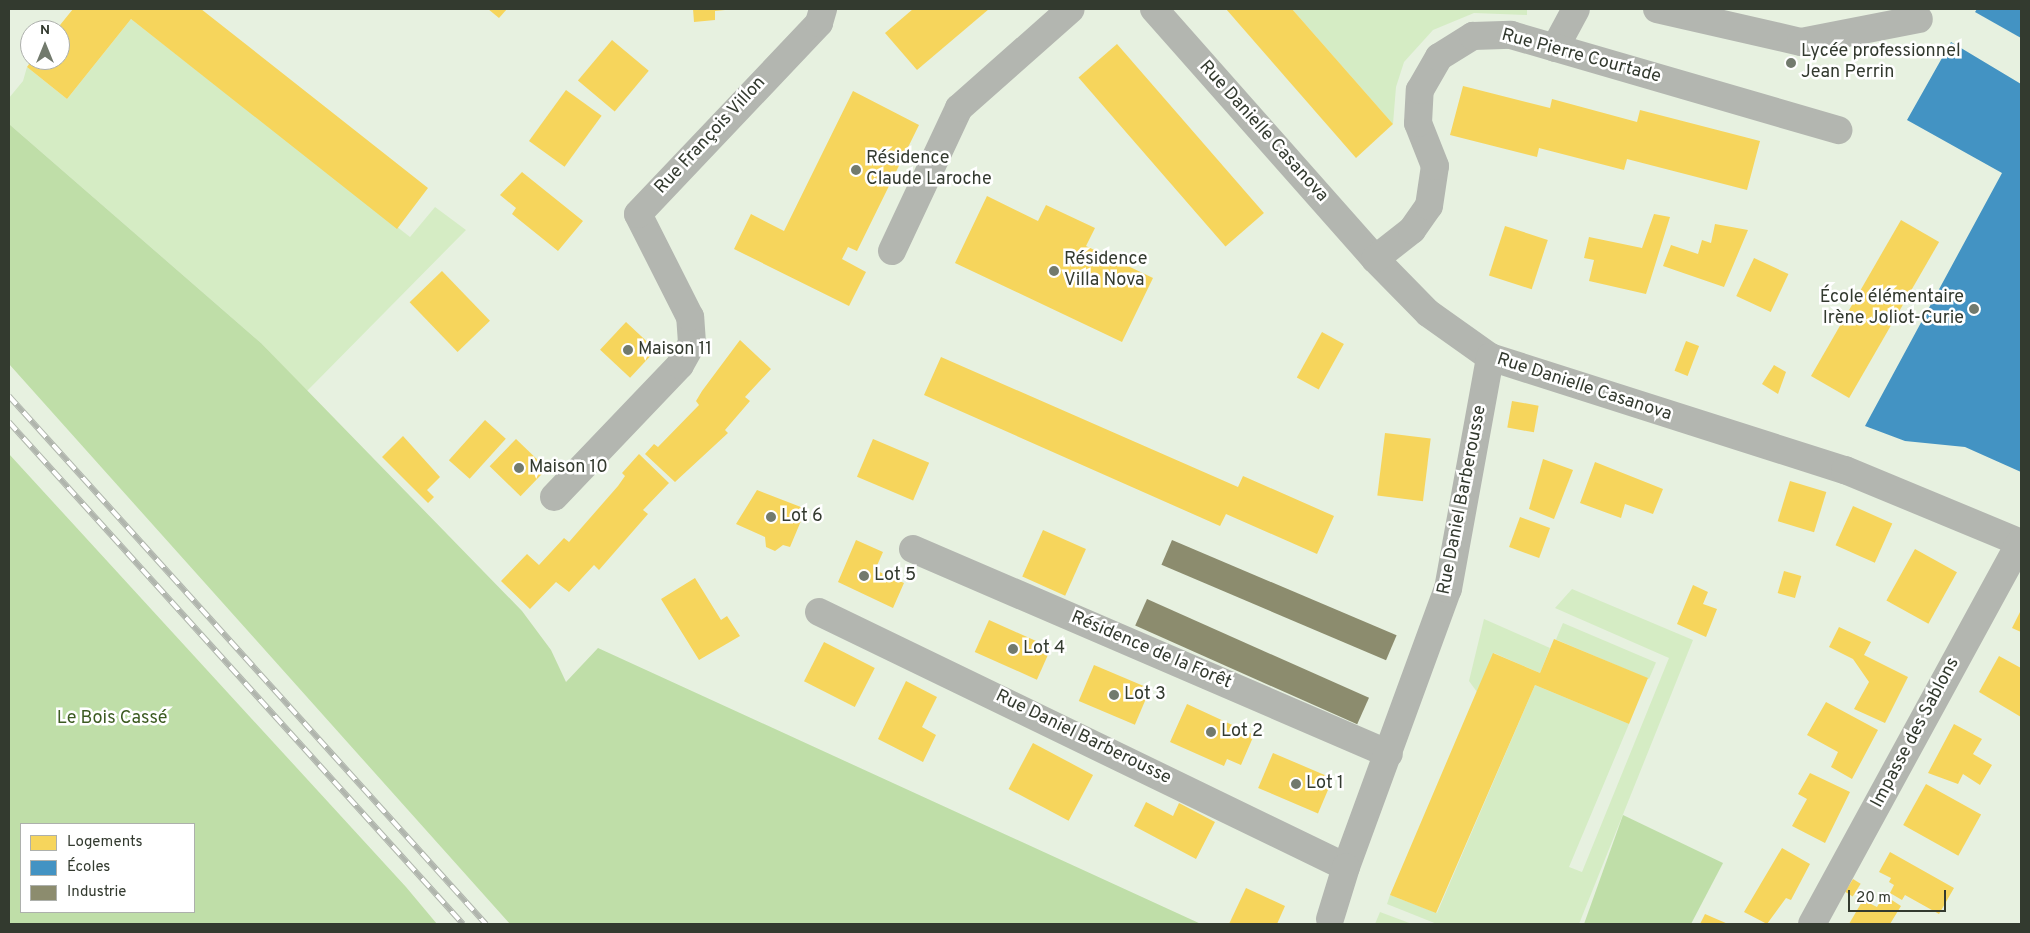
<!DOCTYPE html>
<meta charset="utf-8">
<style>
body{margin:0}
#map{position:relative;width:2030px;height:933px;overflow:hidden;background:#e7f1e0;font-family:Overpass,sans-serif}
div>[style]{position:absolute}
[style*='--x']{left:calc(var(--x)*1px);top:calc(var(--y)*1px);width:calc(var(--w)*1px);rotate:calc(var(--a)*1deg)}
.green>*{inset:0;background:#d5ecc4;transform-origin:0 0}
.forest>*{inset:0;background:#bfdea8}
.homes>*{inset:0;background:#f6d55c;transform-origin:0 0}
.schools>*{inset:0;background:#4393c3}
.industry>*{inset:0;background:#8c8c6e;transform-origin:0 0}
.minor>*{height:28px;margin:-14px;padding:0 14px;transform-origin:14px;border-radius:14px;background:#b3b6b0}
.rail>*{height:5.5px;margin-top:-2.75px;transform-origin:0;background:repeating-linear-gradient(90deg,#fff 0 11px,#b0b5ad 0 22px);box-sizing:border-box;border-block:1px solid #b0b5ad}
.dots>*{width:14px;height:14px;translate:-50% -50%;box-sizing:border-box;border:2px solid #fff;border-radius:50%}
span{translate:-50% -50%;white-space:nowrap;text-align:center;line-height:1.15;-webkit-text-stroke:5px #fff;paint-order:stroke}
.poi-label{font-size:18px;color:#333a2f}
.left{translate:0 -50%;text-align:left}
.right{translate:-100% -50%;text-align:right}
.street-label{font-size:18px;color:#333a2f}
.park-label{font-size:18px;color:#3c5b21}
.frame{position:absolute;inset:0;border:10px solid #333a2f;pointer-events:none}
.legend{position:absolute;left:20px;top:823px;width:175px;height:90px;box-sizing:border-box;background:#fff;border:1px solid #adb0ac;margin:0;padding:6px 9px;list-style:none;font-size:15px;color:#333a2f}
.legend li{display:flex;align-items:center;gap:10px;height:25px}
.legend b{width:25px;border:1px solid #adb0ac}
.north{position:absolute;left:20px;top:20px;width:50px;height:50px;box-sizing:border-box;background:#fff;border:1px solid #adb0ac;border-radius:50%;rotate:0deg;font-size:14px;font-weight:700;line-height:20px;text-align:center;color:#333a2f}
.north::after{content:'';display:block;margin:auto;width:18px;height:22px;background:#727a6d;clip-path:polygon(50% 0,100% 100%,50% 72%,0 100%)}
.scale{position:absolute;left:1848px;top:890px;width:98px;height:22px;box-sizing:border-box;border:2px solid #333a2f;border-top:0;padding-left:6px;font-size:15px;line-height:18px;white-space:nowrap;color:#333a2f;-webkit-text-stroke:4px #fff;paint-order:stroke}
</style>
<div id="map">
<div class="green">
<i style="clip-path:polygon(1292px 9px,1527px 9px,1527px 15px,1474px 13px,1433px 30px,1404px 62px,1396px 87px,1393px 124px)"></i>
<i style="clip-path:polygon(131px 19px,410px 237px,435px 207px,466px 230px,307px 391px,261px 343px,9px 124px,9px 98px,23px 81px,27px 67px,67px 99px)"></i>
<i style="clip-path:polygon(1572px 589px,1693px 640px,1579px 924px,1437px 924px,1387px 904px,1390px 895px,1437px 913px,1535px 685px,1629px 724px,1569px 867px,1582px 872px,1669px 658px,1555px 608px)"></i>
<i style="clip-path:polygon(1484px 619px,1550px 648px,1540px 673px,1494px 653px,1477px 692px,1469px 681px)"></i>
<i style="left:1563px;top:623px;width:101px;height:18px;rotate:23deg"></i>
<i style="clip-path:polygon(1380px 912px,1412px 924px,1375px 924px)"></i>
</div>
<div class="forest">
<i style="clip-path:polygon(9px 124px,261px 343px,522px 611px,551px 650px,566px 682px,598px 648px,1201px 924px,510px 924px,9px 364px)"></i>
<i style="clip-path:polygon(evenodd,9px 454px,406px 887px,437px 924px,9px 924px,9px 454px,21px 824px,194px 824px,194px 912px,21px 912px,21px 824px)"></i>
<i style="clip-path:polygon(1623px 815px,1723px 863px,1691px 924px,1584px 924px)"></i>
</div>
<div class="homes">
<i style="clip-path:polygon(73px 9px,201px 9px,428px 188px,397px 229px,131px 19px,67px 99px,27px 67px,32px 60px,60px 60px,60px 30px,56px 30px)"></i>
<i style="clip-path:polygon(488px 9px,507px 9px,499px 18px)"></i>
<i style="clip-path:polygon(693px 9px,725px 9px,725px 10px,715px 11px,715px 20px,694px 22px)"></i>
<i style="clip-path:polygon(913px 9px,989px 9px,917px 70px,885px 33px)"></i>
<i style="clip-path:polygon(1226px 9px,1292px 9px,1393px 124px,1356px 158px)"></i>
<i style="left:612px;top:40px;width:48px;height:53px;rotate:40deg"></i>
<i style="left:1117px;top:44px;width:224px;height:51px;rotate:49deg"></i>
<i style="clip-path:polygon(1463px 86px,1550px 108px,1552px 99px,1637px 122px,1640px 110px,1760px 141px,1747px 190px,1627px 159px,1624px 170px,1539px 148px,1537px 157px,1450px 135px)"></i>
<i style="left:566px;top:90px;width:44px;height:63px;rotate:36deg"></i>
<i style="clip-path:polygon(853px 91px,919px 125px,857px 251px,848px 247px,842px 259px,866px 272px,849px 306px,734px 249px,751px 214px,784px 231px)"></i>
<i style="clip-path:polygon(522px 172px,583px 221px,558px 251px,512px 214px,516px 208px,500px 195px)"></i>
<i style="clip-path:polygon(987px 196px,1038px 221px,1046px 205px,1095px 228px,1086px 246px,1153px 278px,1122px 342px,955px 263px)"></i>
<i style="clip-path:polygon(1654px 214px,1670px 217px,1646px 294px,1589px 281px,1594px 260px,1584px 258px,1589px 237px,1642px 248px)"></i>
<i style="left:1901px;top:220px;width:44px;height:180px;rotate:30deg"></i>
<i style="clip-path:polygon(1715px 224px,1748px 230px,1724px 287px,1663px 266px,1671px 245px,1698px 254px,1702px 240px,1711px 243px)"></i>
<i style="left:1505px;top:226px;width:45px;height:52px;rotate:18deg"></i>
<i style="left:1754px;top:258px;width:38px;height:42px;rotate:25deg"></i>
<i style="left:442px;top:271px;width:69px;height:45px;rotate:46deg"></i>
<i style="left:626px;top:322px;width:41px;height:38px;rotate:43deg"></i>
<i style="left:1322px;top:332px;width:25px;height:52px;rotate:29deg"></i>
<i style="clip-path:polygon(740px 340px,771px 369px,745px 397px,750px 401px,725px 430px,728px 433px,675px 482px,645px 454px,654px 444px,658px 447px,699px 405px,696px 401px,702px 391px)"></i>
<i style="left:1686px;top:341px;width:14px;height:32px;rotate:21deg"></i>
<i style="clip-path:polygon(941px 357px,1238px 487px,1243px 476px,1334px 516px,1317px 554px,1226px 514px,1220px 526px,924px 395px)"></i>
<i style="clip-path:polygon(1774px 365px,1786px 372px,1778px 394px,1762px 384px)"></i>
<i style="left:1512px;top:401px;width:27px;height:27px;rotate:10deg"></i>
<i style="left:485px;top:420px;width:28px;height:54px;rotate:42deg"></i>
<i style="left:1385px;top:433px;width:46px;height:63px;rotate:7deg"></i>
<i style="clip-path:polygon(403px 436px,440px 477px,427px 490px,434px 497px,428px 503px,382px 457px)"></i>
<i style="left:516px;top:439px;width:43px;height:38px;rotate:44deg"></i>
<i style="left:873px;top:439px;width:61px;height:41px;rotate:23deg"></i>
<i style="clip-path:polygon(639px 454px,669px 483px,643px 510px,648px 514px,599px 570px,594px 565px,569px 592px,556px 582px,530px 609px,501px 581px,527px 554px,539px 565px,564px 538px,569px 542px,618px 486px,625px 476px,622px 473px)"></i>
<i style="clip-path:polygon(1543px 459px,1573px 470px,1554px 519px,1529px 509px)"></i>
<i style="clip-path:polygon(1595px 462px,1663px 489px,1653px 514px,1625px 504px,1621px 518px,1580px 503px)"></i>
<i style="left:1790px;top:481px;width:38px;height:42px;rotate:17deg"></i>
<i style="clip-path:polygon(757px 490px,806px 509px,790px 547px,783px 545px,775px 551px,766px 547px,765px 537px,736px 524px)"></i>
<i style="left:1853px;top:506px;width:43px;height:43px;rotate:24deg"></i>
<i style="left:1520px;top:517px;width:32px;height:32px;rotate:20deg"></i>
<i style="left:1043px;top:530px;width:47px;height:51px;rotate:24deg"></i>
<i style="clip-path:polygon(856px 540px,883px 552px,875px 570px,904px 583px,893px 608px,838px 582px)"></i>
<i style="left:1915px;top:549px;width:48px;height:59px;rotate:29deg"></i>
<i style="left:1784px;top:571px;width:18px;height:23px;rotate:16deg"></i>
<i style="clip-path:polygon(695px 578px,721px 620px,727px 616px,740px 636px,699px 660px,661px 599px)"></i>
<i style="clip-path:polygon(1693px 585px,1708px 592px,1703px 604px,1717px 609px,1706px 637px,1677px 624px)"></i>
<i style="clip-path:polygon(2021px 610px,2021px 632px,2012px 628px)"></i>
<i style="left:989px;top:620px;width:68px;height:35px;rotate:24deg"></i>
<i style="clip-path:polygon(1839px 627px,1871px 642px,1864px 655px,1908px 677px,1885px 723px,1854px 709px,1869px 682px,1853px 659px,1829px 647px)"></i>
<i style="clip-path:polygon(1554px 639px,1648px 678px,1629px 724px,1535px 685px,1436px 913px,1390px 895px,1493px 653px,1540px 673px)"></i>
<i style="left:824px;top:642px;width:57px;height:44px;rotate:27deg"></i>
<i style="clip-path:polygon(1999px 656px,2021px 668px,2021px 717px,1979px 692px)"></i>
<i style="left:1094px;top:665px;width:61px;height:39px;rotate:23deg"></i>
<i style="clip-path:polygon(906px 681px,937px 697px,922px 727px,936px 735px,923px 762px,878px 739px)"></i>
<i style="clip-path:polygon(1826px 702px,1878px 730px,1852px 779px,1831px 767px,1838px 752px,1807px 735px)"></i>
<i style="clip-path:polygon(1187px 704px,1254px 735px,1241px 765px,1227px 759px,1224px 766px,1170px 742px)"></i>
<i style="clip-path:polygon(1954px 724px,1982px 739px,1973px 754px,1992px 765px,1980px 785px,1963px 774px,1958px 784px,1928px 773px)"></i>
<i style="left:1033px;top:743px;width:68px;height:52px;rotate:28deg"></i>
<i style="left:1273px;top:753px;width:65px;height:38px;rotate:23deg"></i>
<i style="clip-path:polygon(1810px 773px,1850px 792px,1825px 843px,1792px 826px,1807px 799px,1798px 794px)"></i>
<i style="left:1926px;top:784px;width:63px;height:47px;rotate:29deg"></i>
<i style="clip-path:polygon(1146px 802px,1173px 816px,1179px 803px,1215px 822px,1196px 859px,1134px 826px)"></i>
<i style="clip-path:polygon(1782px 848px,1810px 864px,1791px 900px,1786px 898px,1767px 924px,1744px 912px)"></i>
<i style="clip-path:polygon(1890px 852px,1954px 888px,1939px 914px,1905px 895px,1902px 900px,1890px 893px,1894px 885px,1889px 882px,1891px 878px,1879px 872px)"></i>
<i style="left:1853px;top:879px;width:9px;height:15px;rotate:32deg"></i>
<i style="clip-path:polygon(1246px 888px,1285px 906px,1277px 924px,1229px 924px)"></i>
<i style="clip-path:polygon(1884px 895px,1901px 906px,1890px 924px,1849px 924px,1863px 900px,1877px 907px)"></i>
<i style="clip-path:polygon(1705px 914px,1728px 924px,1700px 924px)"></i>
</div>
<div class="schools">
<i style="clip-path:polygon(1977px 9px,2021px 9px,2021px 38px,1975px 12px)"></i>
<i style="clip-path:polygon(1951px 42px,2021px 84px,2021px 472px,1965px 447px,1905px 441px,1865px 426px,2002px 173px,1907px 120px)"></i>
</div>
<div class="industry">
<i style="left:1172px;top:540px;width:244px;height:27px;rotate:23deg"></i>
<i style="left:1147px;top:599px;width:243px;height:29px;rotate:24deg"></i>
</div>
<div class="minor">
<i style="--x:1154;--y:9;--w:334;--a:48.5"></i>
<i style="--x:1375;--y:259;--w:76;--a:45.5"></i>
<i style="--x:1428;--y:313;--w:76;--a:35.4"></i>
<i style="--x:1490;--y:357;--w:373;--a:17.7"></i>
<i style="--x:1845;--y:470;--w:191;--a:22.5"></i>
<i style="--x:1657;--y:9;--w:148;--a:12.9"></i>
<i style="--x:1801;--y:42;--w:120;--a:-11"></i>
<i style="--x:1555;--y:48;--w:44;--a:-61.7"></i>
<i style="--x:892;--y:251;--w:158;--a:-64.9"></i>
<i style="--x:959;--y:108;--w:149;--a:-41.5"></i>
<i style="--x:1375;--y:259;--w:47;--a:-38.1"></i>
<i style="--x:1412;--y:230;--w:29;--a:-55"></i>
<i style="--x:1429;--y:206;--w:40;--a:-81.5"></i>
<i style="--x:1435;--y:166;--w:46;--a:-111.6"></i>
<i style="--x:1418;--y:123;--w:33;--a:-87"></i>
<i style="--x:1420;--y:90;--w:38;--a:-60"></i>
<i style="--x:1439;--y:57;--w:40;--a:-32"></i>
<i style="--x:1473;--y:36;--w:38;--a:-2"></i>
<i style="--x:1511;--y:35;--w:341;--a:16.2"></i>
<i style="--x:554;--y:497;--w:182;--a:-46.3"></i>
<i style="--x:680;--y:365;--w:25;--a:-61"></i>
<i style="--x:692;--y:343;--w:26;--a:-94"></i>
<i style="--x:690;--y:317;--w:115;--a:-116.8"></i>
<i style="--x:638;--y:214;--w:263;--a:-46.5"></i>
<i style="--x:819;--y:23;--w:15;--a:-74"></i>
<i style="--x:913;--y:549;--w:518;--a:23.3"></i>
<i style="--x:819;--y:612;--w:585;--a:25.82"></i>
<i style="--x:1346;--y:867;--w:296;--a:-69.9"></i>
<i style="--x:1448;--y:589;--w:236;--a:-79.7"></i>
<i style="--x:1330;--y:919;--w:54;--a:-72.9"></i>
<i style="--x:1812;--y:924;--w:435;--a:-61.4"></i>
</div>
<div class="rail">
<i style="--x:9;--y:396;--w:712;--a:47.91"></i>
<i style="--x:9;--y:422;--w:677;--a:47.87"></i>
</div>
<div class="dots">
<i style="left:1791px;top:63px;background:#727a6d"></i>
<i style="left:856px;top:170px;background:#727a6d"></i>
<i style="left:1054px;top:271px;background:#727a6d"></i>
<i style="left:1974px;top:309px;background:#727a6d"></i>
<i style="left:628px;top:350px;background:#727a6d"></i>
<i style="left:519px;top:468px;background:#727a6d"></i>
<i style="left:771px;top:517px;background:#727a6d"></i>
<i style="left:864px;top:576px;background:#727a6d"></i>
<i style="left:1013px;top:649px;background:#727a6d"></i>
<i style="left:1114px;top:695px;background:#727a6d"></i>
<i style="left:1211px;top:732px;background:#727a6d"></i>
<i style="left:1296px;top:784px;background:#727a6d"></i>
</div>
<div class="poi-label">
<span class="left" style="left:1801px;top:63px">Lycée professionnel<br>Jean Perrin</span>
<span class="left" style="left:866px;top:170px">Résidence<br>Claude Laroche</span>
<span class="left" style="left:1064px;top:271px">Résidence<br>Villa Nova</span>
<span class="right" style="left:1964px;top:309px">École élémentaire<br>Irène Joliot-Curie</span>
<span class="left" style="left:638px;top:350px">Maison 11</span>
<span class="left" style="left:529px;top:468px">Maison 10</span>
<span class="left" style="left:781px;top:517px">Lot 6</span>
<span class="left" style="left:874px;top:576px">Lot 5</span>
<span class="left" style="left:1023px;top:649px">Lot 4</span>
<span class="left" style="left:1124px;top:695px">Lot 3</span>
<span class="left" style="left:1221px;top:732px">Lot 2</span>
<span class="left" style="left:1306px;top:784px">Lot 1</span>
</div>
<div class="street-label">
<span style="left:1581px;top:57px;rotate:15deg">Rue Pierre Courtade</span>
<span style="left:1263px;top:132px;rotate:48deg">Rue Danielle Casanova</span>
<span style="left:711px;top:136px;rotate:-47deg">Rue François Villon</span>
<span style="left:1584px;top:388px;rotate:18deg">Rue Danielle Casanova</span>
<span style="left:1463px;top:500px;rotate:-79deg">Rue Daniel Barberousse</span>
<span style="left:1151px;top:651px;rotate:23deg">Résidence de la Forêt</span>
<span style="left:1916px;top:733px;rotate:-62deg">Impasse des Sablons</span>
<span style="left:1083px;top:738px;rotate:26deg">Rue Daniel Barberousse</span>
</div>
<div class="park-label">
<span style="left:112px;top:719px">Le Bois Cassé</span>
</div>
<div class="frame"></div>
<ul class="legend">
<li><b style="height:14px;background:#f6d55c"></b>Logements</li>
<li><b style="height:14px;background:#4393c3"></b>Écoles</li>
<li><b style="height:14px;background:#8c8c6e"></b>Industrie</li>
</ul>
<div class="north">N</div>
<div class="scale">20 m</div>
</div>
